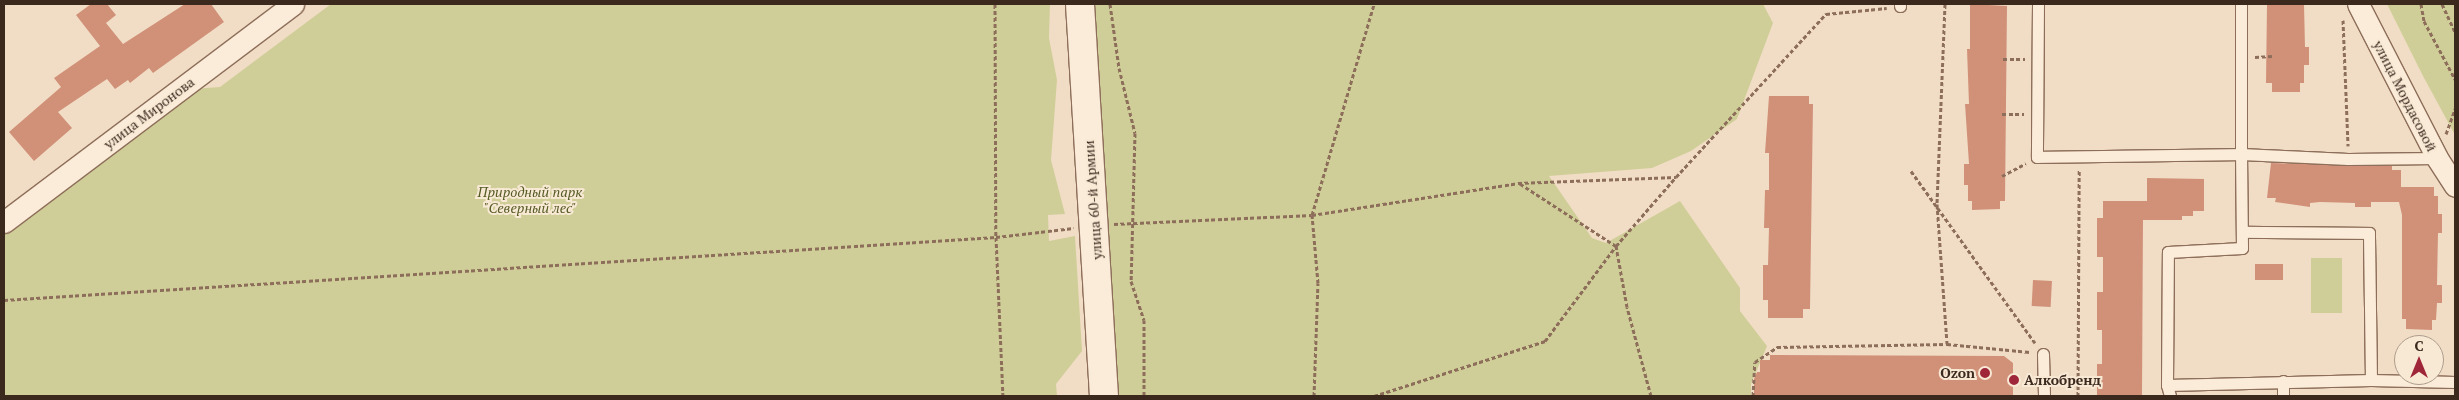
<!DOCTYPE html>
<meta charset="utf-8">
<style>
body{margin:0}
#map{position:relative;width:2459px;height:400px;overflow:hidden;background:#f1ddc5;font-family:"PT Serif",serif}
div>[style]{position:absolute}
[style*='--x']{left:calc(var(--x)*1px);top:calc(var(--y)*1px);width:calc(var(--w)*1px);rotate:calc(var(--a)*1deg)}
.green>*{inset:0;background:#d0ce98;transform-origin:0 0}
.building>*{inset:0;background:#d19179;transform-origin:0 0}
.path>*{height:3px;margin-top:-1.5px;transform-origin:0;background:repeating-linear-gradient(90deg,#8d6e5a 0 4px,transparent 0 6.5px)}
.roads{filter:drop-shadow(1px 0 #8d6e5a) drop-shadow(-1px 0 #8d6e5a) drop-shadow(0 1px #8d6e5a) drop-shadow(0 -1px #8d6e5a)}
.service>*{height:11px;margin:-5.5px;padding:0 5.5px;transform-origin:5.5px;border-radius:5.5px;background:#fbecd9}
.minor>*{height:21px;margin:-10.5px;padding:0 10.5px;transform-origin:10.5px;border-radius:10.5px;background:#fbecd9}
.tertiary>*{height:28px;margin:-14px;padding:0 14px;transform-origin:14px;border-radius:14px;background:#fbecd9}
.dots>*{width:14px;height:14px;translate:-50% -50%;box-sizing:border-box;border:2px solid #f8e9d5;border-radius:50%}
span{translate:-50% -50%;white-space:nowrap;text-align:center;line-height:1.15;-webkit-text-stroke:4px #f8e9d5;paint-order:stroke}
.street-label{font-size:14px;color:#3c291e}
.park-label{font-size:14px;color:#545a24;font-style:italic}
.poi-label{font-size:14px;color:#3c291e;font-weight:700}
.right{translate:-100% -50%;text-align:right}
.left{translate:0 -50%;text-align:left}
.frame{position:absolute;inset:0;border:5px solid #3c291e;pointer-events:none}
.north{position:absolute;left:2394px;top:335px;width:50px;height:50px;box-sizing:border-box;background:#f8e9d5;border:1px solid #ad9c8c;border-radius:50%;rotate:0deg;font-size:14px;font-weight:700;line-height:20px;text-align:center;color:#3c291e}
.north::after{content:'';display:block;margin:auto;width:18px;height:22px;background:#9f2638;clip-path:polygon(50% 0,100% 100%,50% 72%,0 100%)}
</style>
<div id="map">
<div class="green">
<i style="clip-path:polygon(331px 4px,1050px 4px,1049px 38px,1057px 80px,1051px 160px,1065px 214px,1048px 215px,1049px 241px,1075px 236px,1082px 351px,1056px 384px,1057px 396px,4px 396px,4px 222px,179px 90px,220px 87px)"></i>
<i style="clip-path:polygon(1084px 4px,1763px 4px,1773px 23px,1737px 119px,1691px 151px,1652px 168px,1549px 176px,1592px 238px,1606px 243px,1680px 201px,1740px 288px,1740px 311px,1767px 346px,1751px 384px,1751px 396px,1117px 396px)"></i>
<i style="clip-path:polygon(2387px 4px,2455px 4px,2455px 135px,2423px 76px)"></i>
<i style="left:2311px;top:258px;width:31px;height:55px"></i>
</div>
<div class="building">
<i style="clip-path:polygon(91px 4px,107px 4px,116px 15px,106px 23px,123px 44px,185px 4px,211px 4px,224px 22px,153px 73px,149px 68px,130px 83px,128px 80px,115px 89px,107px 79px,58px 112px,72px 128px,34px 161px,9px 132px,61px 87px,54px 78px,100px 46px,76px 15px)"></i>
<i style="clip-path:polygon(1970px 4px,2007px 6px,2005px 201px,2000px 201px,2000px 209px,1972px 210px,1972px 201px,1968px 201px,1968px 185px,1964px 185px,1964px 164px,1969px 164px,1965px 104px,1969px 104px,1967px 49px,1970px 49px)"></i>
<i style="clip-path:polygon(2267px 4px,2304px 4px,2305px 47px,2309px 47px,2309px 65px,2304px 65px,2304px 83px,2300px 83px,2300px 92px,2272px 92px,2272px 83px,2266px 83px)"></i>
<i style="clip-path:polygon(1769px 96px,1809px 96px,1809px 104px,1813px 104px,1810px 309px,1803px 309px,1803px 318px,1768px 318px,1768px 300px,1763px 300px,1763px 265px,1768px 265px,1769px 228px,1764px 228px,1765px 190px,1769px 190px,1769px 153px,1765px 153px)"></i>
<i style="clip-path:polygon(2271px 163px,2392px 166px,2392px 170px,2401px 170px,2401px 187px,2434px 187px,2434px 196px,2438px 196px,2438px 214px,2442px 214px,2442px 233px,2438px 233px,2437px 285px,2442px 285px,2442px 303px,2437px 303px,2436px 320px,2432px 320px,2432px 330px,2406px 329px,2406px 319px,2402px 319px,2402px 215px,2399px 202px,2371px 202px,2371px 207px,2355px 207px,2355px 203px,2320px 202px,2310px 203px,2310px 207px,2275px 202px,2276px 198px,2267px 198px)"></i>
<i style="clip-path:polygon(2147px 178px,2204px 179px,2204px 211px,2193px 211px,2193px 216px,2182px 216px,2182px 220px,2143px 220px,2142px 396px,2097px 396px,2097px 364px,2102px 364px,2102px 330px,2097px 330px,2097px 292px,2103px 292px,2103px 257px,2097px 257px,2097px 218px,2103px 218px,2103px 201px,2147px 201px)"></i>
<i style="left:2255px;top:264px;width:28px;height:16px"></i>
<i style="left:2033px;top:280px;width:19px;height:26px;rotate:3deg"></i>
<i style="clip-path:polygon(1770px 355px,2004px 356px,2013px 363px,2013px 396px,1754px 396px,1754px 379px,1757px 372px,1760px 372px,1760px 360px,1770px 360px)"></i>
</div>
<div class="path">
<i style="--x:995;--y:4;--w:233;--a:89.8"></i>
<i style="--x:996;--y:237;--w:159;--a:87.5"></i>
<i style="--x:1110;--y:4;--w:65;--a:82"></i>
<i style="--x:1119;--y:68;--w:67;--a:76.2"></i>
<i style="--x:1135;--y:133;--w:148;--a:91.5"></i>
<i style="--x:1131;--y:281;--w:41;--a:71.6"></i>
<i style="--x:1144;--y:320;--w:76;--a:90"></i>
<i style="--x:1945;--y:4;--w:200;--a:92.3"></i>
<i style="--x:1937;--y:204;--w:140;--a:85.9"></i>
<i style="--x:2421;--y:4;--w:17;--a:80"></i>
<i style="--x:2424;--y:21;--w:66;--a:61.9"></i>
<i style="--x:2442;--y:4;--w:31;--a:65"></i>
<i style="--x:2343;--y:20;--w:126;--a:87.7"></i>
<i style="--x:2255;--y:57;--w:17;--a:-3"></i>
<i style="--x:2003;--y:59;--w:22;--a:0"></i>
<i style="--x:2002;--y:114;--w:22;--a:0"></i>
<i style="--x:2446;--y:134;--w:27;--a:-70"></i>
<i style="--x:1911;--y:171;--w:212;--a:54.2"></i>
<i style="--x:2002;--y:176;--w:27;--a:-28"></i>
<i style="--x:1114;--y:224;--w:198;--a:-2.6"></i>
<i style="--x:1312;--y:215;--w:208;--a:-8.8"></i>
<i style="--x:1518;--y:183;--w:158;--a:-2.2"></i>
<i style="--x:4;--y:300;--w:994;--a:-3.63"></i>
<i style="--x:996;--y:237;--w:78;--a:-6.7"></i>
<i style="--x:1314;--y:396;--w:113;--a:-88"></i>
<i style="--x:1318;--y:283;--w:68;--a:-95"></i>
<i style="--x:1312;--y:215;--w:220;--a:-73.6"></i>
<i style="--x:1374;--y:396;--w:180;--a:-17.8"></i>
<i style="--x:1545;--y:341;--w:119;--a:-53.2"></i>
<i style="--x:1616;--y:246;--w:116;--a:-147"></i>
<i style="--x:1651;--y:396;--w:92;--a:-105.1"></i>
<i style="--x:1627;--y:307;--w:62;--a:-100.2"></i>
<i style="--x:1616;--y:246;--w:91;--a:-49"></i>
<i style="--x:1676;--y:177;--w:222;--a:-47.4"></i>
<i style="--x:1826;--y:14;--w:61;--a:-5.6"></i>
<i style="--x:1753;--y:396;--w:34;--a:-87"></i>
<i style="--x:1755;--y:362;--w:27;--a:-34"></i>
<i style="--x:1777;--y:347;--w:170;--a:-1"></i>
<i style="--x:1947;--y:344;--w:83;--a:5.5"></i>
<i style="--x:2078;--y:396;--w:227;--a:-89.7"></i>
</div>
<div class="roads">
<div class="service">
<i style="--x:2038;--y:4;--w:153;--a:90.4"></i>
<i style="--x:2037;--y:157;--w:204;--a:-0.8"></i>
<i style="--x:2241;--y:154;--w:150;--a:-90"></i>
<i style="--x:1900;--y:6;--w:2;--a:-90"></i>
<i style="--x:2043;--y:354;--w:42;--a:88.6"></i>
<i style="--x:2371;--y:380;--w:84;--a:1.4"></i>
<i style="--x:2283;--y:381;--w:15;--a:90"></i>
<i style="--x:2167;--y:385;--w:204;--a:-1.4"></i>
<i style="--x:2371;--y:380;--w:147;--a:-90.8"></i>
<i style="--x:2369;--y:233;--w:127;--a:-179.5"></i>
<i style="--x:2170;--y:396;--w:11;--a:-105"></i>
<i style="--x:2167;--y:385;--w:133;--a:-89.6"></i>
<i style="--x:2168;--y:252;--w:74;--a:-3.1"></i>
<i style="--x:2242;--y:248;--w:94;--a:-90.6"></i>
<i style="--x:2241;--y:154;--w:107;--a:2.7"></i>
<i style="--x:2348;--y:159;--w:89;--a:-0.6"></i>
</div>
<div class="minor">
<i style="--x:2358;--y:4;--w:173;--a:62.8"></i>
<i style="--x:2437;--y:158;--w:33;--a:57"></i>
<i style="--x:4;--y:222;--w:362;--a:-37"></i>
</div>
<div class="tertiary">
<i style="--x:1080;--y:4;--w:393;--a:86.5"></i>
</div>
</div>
<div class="dots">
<i style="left:1985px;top:373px;background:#9f2638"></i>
<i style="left:2014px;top:380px;background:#9f2638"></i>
</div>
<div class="street-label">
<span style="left:2405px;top:96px;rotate:63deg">улица Мордасовой</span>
<span style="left:149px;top:113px;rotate:-37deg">улица Миронова</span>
<span style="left:1093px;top:200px;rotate:-94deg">улица 60-й Армии</span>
</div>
<div class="park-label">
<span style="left:530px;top:200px">Природный парк<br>"Северный лес"</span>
</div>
<div class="poi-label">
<span class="right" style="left:1975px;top:373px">Ozon</span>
<span class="left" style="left:2024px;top:380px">Алкобренд</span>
</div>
<div class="frame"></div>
<div class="north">С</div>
</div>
